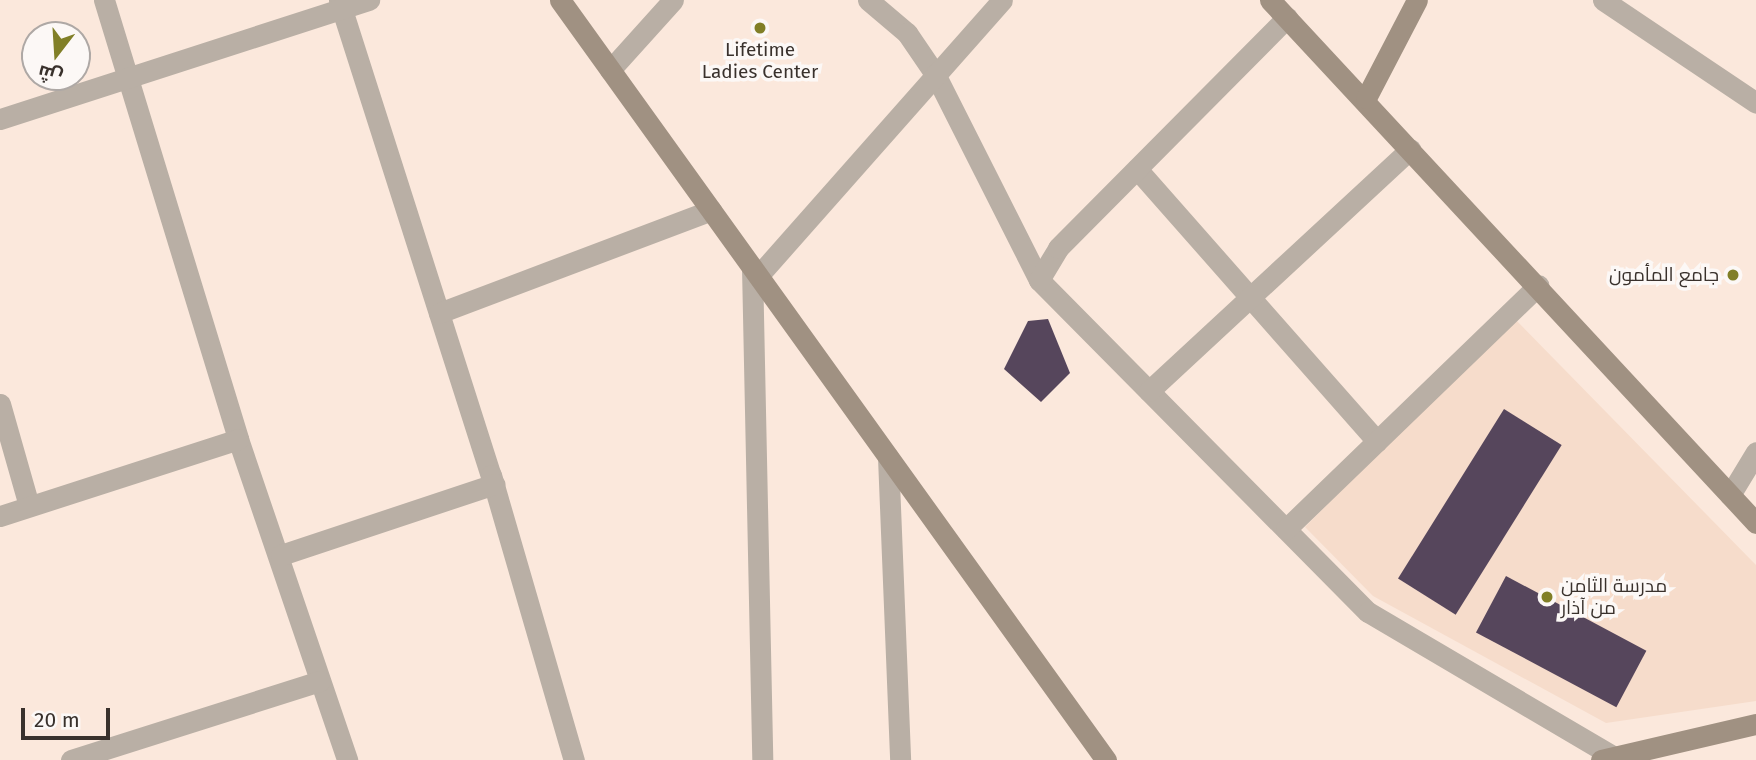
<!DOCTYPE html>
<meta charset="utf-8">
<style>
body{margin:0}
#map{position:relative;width:1756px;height:760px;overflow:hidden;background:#fbe8dc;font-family:"Fira Sans",Cairo,sans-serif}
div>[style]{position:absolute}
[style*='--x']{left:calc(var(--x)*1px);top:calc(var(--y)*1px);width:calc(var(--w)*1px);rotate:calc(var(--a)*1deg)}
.built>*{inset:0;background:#f6dccb}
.building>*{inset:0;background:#56465c;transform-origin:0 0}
.street>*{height:21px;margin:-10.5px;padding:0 10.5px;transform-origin:10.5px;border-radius:10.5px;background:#b9afa5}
.secondary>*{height:21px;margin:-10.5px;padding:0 10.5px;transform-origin:10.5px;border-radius:10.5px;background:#a09182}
.dots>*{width:19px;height:19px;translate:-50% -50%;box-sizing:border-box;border:4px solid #fcf8f6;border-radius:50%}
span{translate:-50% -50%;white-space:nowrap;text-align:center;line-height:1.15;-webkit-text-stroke:7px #fcf8f6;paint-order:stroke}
.poi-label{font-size:19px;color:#39312c}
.right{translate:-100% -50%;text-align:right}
.left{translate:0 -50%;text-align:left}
.north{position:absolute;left:21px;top:21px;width:70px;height:70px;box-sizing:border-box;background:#fcf8f6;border:2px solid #aea8a5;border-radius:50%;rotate:197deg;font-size:19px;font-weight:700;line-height:28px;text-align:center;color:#39312c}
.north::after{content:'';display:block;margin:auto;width:24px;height:32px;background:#817f27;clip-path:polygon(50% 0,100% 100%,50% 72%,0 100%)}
.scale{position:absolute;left:21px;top:708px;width:89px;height:32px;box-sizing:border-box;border:4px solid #39312c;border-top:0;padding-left:9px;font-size:21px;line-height:24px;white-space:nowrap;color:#39312c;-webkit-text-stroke:5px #fcf8f6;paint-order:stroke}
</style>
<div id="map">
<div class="built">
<i style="clip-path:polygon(1513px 317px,1756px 565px,1756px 701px,1606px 723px,1373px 596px,1305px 527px)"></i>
</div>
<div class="building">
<i style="clip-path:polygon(1048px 319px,1070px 373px,1041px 402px,1004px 369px,1028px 321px)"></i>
<i style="left:1504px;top:409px;width:68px;height:200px;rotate:32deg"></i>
<i style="left:1506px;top:576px;width:159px;height:64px;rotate:28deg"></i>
</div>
<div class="street">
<i style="--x:104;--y:0;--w:459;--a:73"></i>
<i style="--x:238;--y:439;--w:339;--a:71.2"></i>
<i style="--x:339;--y:0;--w:499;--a:72.3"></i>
<i style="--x:491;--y:475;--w:297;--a:73.8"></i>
<i style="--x:868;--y:0;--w:51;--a:40.2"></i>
<i style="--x:907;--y:33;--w:50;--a:55.7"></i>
<i style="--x:935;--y:74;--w:231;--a:63.2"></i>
<i style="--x:1039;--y:280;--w:467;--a:45.3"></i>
<i style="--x:1368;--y:612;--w:286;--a:30.5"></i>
<i style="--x:1603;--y:0;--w:184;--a:33.9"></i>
<i style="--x:610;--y:70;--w:94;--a:-48"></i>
<i style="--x:0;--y:119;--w:388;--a:-17.9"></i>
<i style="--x:1137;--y:169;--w:363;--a:48.6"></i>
<i style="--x:752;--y:267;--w:493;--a:88.8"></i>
<i style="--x:758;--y:276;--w:368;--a:-48.5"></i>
<i style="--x:1039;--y:280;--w:37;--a:-59"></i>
<i style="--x:1058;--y:248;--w:325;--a:-45.2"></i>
<i style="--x:439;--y:313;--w:291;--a:-20.7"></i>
<i style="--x:1149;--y:391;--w:356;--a:-42.8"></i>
<i style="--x:0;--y:404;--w:106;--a:74.1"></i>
<i style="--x:888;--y:457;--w:303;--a:87.7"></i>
<i style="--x:1730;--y:495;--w:50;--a:-58.8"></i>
<i style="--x:0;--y:516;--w:250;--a:-17.9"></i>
<i style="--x:1286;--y:529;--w:351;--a:-44"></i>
<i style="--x:281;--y:555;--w:225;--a:-18.4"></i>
<i style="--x:71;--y:760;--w:261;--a:-17.6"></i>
</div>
<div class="secondary">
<i style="--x:560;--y:0;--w:936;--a:54.31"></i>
<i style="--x:1270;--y:0;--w:714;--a:47.1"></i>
<i style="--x:1366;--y:98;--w:110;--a:-62.5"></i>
<i style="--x:1601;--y:760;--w:159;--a:-13.1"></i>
</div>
<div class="dots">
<i style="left:760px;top:28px;background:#817f27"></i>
<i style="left:1733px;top:275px;background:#817f27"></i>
<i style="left:1547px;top:597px;background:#817f27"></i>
</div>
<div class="poi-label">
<span style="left:760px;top:61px">Lifetime<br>Ladies Center</span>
<span class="right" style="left:1719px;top:275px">جامع المأمون</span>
<span class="left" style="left:1561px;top:597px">مدرسة الثامن<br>من آذار</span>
</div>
<div class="north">ش</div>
<div class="scale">20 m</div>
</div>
